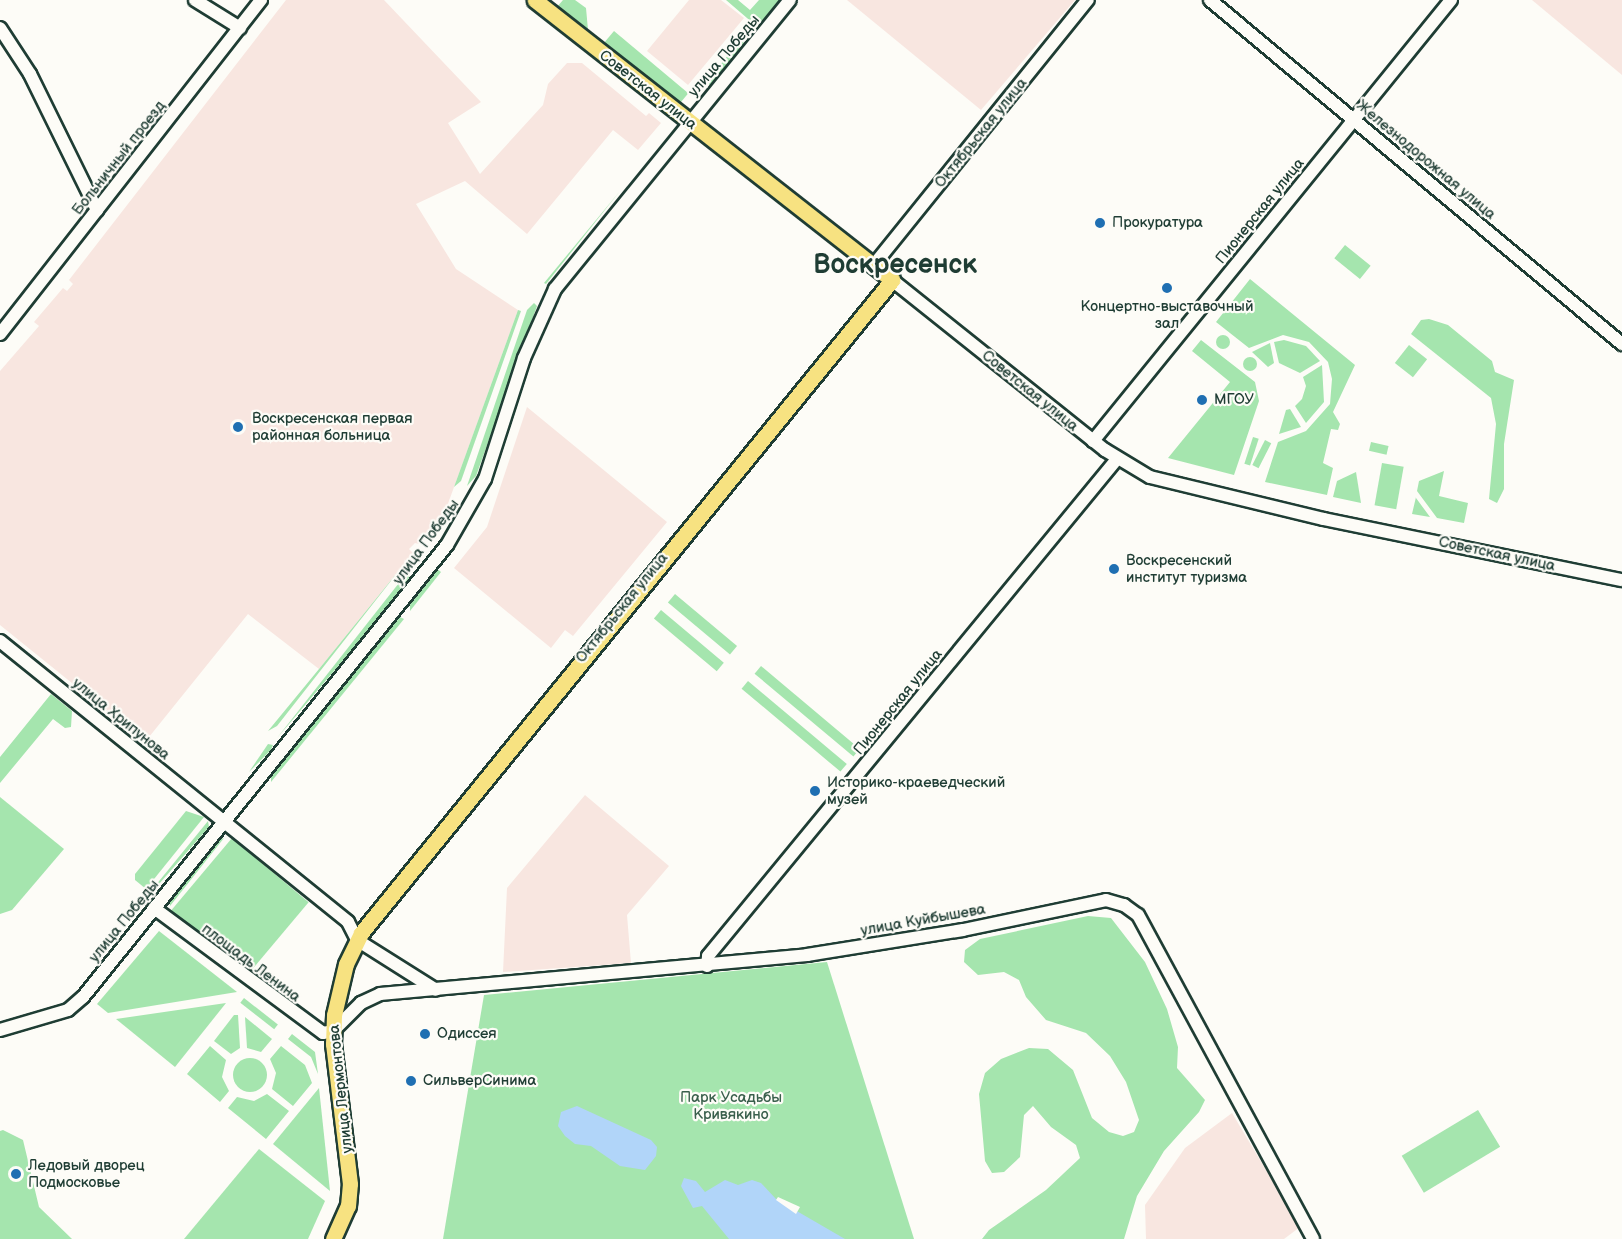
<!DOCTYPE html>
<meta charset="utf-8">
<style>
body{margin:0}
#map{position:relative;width:1622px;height:1239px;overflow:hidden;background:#fdfcf7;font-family:"Balsamiq Sans",sans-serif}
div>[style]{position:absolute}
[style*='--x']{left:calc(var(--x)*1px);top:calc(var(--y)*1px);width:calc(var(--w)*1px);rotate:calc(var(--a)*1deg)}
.built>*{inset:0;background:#f8e6e0}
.green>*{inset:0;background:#a5e5ae;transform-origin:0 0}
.round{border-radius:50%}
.water>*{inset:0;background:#b1d5f9}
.pier>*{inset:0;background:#fdfcf7}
.roads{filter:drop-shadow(2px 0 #1f3d34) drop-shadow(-2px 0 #1f3d34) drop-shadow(0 2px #1f3d34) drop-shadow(0 -2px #1f3d34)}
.minor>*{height:12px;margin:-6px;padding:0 6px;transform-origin:6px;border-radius:6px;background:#fdfcf7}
.major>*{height:15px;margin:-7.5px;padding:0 7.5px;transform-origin:7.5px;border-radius:7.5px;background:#f7e281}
.dots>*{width:16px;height:16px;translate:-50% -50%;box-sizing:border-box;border:3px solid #fdfcf7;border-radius:50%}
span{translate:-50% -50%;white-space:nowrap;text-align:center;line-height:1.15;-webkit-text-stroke:4.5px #fdfcf7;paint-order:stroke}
.street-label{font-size:15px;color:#1f3d34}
.poi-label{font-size:15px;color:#1f3d34}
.left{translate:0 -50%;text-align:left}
.park-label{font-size:15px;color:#3a5f4c}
.town-label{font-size:27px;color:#1f3d34;font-weight:700}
</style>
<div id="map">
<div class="built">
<i style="clip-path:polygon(286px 0,384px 0,481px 102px,448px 123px,480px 174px,543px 105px,548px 84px,567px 63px,582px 63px,646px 116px,649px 113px,661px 123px,638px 150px,613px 130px,527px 234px,465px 181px,416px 204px,456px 269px,518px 310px,445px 512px,419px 544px,415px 543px,409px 549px,413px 553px,319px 669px,248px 614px,145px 742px,0 625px,0 371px,39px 326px,34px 322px,63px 288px,67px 291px,73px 284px,69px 280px)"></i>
<i style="clip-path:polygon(689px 0,721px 0,744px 18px,688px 85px,647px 51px)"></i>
<i style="clip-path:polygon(847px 0,1075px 0,981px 110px)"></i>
<i style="clip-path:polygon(1532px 0,1622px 0,1622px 75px)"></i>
<i style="clip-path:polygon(527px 407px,667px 522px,573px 636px,565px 630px,551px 648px,454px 568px,487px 527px)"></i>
<i style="clip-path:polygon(585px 795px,669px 866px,627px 915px,631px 963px,503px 972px,507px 888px)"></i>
<i style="clip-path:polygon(1232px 1113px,1300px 1227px,1284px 1239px,1146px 1239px,1145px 1205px,1185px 1148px)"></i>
</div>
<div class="green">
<i style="clip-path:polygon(563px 0,575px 0,586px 8px,588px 30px,557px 7px)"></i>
<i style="clip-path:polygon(726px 0,738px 0,750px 10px,759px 0,781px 0,763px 21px,754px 24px)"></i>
<i style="left:614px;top:31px;width:97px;height:16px;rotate:40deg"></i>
<i style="clip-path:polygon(744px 36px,743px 46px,709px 86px,710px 77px)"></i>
<i style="clip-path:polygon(620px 191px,546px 284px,544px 283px)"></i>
<i style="left:1345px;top:245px;width:33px;height:17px;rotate:39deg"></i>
<i style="clip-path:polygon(1250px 279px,1355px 365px,1333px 412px,1340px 424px,1338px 430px,1331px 429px,1323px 463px,1333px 468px,1327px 495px,1265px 482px,1278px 442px,1306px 431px,1330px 404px,1332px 379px,1328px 362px,1309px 342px,1283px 335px,1249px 348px,1216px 322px)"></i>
<i style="clip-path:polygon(534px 303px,537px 306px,476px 476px,467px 486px,527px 310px)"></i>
<i style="clip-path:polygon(518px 310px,521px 311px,461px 481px,454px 487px)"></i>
<i style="clip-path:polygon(1429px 319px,1448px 325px,1492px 361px,1495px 372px,1514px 380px,1504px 444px,1504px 489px,1497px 503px,1489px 499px,1496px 424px,1491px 398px,1411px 334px,1421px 320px)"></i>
<i class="round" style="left:1216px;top:335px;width:14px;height:14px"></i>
<i style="clip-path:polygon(1201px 340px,1255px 382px,1259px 401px,1234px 475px,1168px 458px,1230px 382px,1192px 351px)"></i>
<i style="clip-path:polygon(1284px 340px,1306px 346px,1320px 361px,1300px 373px,1279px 363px,1274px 342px)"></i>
<i style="clip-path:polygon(1270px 343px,1274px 363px,1268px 367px,1252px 352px)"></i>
<i style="left:1409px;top:345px;width:23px;height:23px;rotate:38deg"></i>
<i class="round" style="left:1243px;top:357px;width:14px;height:14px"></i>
<i style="clip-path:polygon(1322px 365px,1324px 402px,1306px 423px,1295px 406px,1302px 399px,1306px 386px,1303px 377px)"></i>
<i style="clip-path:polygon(1290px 409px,1301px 427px,1279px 434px,1286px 410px)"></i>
<i style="left:1253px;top:437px;width:6px;height:28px;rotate:18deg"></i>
<i style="left:1265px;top:440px;width:7px;height:28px;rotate:27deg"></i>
<i style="left:1371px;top:442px;width:18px;height:9px;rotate:13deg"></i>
<i style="left:1382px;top:463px;width:22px;height:43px;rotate:10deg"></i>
<i style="clip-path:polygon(1444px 471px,1439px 496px,1468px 503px,1464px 523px,1437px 518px,1417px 491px,1419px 481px)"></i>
<i style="clip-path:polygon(1356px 472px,1361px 503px,1333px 497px,1337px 481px)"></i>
<i style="clip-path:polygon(1416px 497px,1416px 498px,1430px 517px,1412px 514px)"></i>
<i style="clip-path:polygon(405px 563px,277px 726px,268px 731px,319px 669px)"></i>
<i style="clip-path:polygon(436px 568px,441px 572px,410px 611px,410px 601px)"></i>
<i style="clip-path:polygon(406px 574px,410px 577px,386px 610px,277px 738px)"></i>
<i style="left:675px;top:594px;width:81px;height:11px;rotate:40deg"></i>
<i style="left:661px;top:610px;width:82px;height:11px;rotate:40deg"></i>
<i style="clip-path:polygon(400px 617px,404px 619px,271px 782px,271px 773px)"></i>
<i style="left:761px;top:666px;width:129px;height:10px;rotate:40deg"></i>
<i style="left:748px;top:681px;width:129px;height:10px;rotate:40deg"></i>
<i style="clip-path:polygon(51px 694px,72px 711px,71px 727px,65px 728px,53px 719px,0 783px,0 757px)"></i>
<i style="clip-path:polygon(268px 744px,273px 745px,271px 750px,249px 772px)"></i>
<i style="clip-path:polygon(0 797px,64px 849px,12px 910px,0 914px)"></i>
<i style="clip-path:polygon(186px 811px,204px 817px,146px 889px,135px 880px,135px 874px)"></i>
<i style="clip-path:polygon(208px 821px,209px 827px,152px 892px,151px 891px)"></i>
<i style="clip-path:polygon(224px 838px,170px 906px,169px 898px,216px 841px)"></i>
<i style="left:232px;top:838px;width:100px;height:95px;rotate:40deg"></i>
<i style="clip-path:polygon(1088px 916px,1111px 918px,1145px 962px,1167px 1009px,1178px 1047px,1177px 1068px,1205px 1100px,1199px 1112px,1164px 1151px,1137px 1196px,1124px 1239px,982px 1239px,989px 1230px,1046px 1190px,1080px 1158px,1076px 1145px,1051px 1127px,1033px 1106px,1024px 1115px,1020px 1157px,1004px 1172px,992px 1173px,985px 1161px,979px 1094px,985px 1073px,1001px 1059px,1029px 1048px,1048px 1049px,1073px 1070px,1092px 1118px,1109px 1132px,1123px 1136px,1134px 1132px,1139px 1120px,1126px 1082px,1110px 1056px,1086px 1033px,1046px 1020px,1026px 997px,1019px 980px,1004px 972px,978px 975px,964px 962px,965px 950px,980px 939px)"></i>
<i style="clip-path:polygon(159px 931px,237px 992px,108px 1013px,97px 1004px)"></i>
<i style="clip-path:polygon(827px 962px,914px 1239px,443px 1239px,484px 995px)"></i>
<i style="left:244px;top:998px;width:43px;height:6px;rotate:38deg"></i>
<i style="clip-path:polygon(226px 1003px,175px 1067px,116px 1019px)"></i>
<i style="clip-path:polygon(234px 1015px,238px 1015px,240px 1048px,231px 1054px,214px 1041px)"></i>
<i style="clip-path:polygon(245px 1017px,272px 1039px,261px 1052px,247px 1048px)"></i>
<i style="clip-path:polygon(292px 1034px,315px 1052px,318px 1074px,311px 1057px,288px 1039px)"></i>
<i style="clip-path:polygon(210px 1046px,226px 1060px,222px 1077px,229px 1091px,220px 1102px,187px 1074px)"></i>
<i style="clip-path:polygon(281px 1046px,305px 1065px,312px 1083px,293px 1106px,272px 1089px,276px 1073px,270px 1059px)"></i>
<i class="round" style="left:233px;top:1058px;width:34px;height:34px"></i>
<i style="clip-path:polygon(319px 1088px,330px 1191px,273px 1144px)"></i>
<i style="clip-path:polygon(267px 1094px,289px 1111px,266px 1139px,228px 1108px,237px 1097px,254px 1101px)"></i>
<i style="left:1478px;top:1110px;width:43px;height:89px;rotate:59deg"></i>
<i style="clip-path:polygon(3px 1130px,23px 1140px,39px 1207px,72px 1239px,0 1239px,0 1131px)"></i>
<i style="clip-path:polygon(259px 1149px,325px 1201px,308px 1239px,184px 1239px)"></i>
</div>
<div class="water">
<i style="clip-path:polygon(577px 1106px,651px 1140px,657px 1147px,656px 1156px,645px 1170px,620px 1166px,591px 1146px,575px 1144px,565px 1136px,558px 1126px,561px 1112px)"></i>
<i style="clip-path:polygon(684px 1178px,696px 1181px,705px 1192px,725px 1180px,738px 1185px,752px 1180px,761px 1183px,776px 1199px,845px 1239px,729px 1239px,702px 1206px,693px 1208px,681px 1186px)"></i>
</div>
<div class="pier">
<i style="clip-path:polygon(778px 1197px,800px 1207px,796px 1214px,776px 1200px)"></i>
</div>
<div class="roads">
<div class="minor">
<i style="--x:195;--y:0;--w:53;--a:31.9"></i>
<i style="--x:1210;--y:0;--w:537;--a:39.86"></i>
<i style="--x:0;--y:28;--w:55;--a:56.9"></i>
<i style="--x:30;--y:74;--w:152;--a:63.8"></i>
<i style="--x:873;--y:266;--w:342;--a:-51.1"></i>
<i style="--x:892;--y:280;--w:273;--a:38.6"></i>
<i style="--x:1105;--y:450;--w:52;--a:31"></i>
<i style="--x:1150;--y:477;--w:179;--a:13.6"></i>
<i style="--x:1324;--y:519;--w:304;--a:11.6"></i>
<i style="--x:0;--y:334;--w:424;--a:-52"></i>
<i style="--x:1093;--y:441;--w:568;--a:-50.93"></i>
<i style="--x:0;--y:641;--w:447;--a:38.9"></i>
<i style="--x:348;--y:922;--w:20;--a:63"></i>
<i style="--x:357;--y:940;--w:93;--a:32.3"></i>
<i style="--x:154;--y:908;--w:210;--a:36.5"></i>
<i style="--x:323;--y:1033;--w:10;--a:-11"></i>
<i style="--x:333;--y:1031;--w:40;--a:-45"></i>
<i style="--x:361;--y:1003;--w:21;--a:-25"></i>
<i style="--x:380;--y:994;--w:429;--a:-5.2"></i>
<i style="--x:807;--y:955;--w:158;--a:-9.1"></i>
<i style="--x:963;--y:930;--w:146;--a:-11.8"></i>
<i style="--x:1106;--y:900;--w:19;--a:16"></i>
<i style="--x:1124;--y:905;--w:17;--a:36"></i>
<i style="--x:1138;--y:915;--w:368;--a:61.6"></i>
<i style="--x:707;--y:966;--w:10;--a:-84"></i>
<i style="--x:708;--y:956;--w:644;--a:-50.55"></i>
<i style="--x:0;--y:1030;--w:71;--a:-16.4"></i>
<i style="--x:68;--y:1010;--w:20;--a:-41"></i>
<i style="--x:83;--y:997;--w:580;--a:-51.16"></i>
<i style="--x:447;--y:545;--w:76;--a:-60.1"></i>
<i style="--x:485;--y:479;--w:127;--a:-72.1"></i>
<i style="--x:524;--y:358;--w:76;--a:-65.8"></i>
<i style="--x:555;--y:289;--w:372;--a:-50.9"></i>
</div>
<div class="major">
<i style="--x:333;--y:1239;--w:36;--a:-66"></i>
<i style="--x:348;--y:1206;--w:22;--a:-85"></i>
<i style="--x:350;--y:1184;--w:141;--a:-96.9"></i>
<i style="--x:333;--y:1044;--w:29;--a:-88"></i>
<i style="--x:334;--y:1015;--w:52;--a:-76.8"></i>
<i style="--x:346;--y:964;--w:34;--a:-64"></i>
<i style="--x:361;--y:933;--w:842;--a:-50.88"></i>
<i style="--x:892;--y:280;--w:454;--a:-141.9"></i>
</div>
</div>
<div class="dots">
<i style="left:1100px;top:223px;background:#1f6fb2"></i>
<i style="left:1167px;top:288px;background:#1f6fb2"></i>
<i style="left:1202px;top:400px;background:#1f6fb2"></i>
<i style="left:238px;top:427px;background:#1f6fb2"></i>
<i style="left:1114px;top:569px;background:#1f6fb2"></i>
<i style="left:815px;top:791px;background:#1f6fb2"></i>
<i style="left:425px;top:1034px;background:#1f6fb2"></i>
<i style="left:411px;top:1081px;background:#1f6fb2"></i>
<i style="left:16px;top:1174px;background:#1f6fb2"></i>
</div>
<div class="street-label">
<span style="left:724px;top:56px;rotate:-50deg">улица Победы</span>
<span style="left:648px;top:90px;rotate:38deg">Советская улица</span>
<span style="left:981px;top:133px;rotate:-51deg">Октябрьская улица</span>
<span style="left:119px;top:158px;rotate:-52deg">Больничный проезд</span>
<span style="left:1426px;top:160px;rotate:40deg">Железнодорожная улица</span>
<span style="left:1260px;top:211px;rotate:-51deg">Пионерская улица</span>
<span style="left:1030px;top:391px;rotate:39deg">Советская улица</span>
<span style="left:426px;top:542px;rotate:-54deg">улица Победы</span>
<span style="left:1497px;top:554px;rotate:12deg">Советская улица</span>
<span style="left:622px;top:608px;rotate:-51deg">Октябрьская улица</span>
<span style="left:898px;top:702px;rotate:-51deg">Пионерская улица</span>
<span style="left:121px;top:719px;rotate:39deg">улица Хрипунова</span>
<span style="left:923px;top:920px;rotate:-10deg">улица Куйбышева</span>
<span style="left:124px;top:921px;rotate:-51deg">улица Победы</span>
<span style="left:251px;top:963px;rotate:37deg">площадь Ленина</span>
<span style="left:341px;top:1089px;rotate:-96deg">улица Лермонтова</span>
</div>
<div class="poi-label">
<span class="left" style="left:1112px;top:223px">Прокуратура</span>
<span style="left:1167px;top:315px">Концертно-выставочный<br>зал</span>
<span class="left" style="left:1214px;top:400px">МГОУ</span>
<span class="left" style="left:252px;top:427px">Воскресенская первая<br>районная больница</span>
<span class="left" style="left:1126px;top:569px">Воскресенский<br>институт туризма</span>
<span class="left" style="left:827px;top:791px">Историко-краеведческий<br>музей</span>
<span class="left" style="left:437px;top:1034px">Одиссея</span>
<span class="left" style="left:423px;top:1081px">СильверСинима</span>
<span class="left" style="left:28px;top:1174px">Ледовый дворец<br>Подмосковье</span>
</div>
<div class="park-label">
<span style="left:731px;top:1106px">Парк Усадьбы<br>Кривякино</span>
</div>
<div class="town-label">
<span style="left:895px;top:266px">Воскресенск</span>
</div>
</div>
